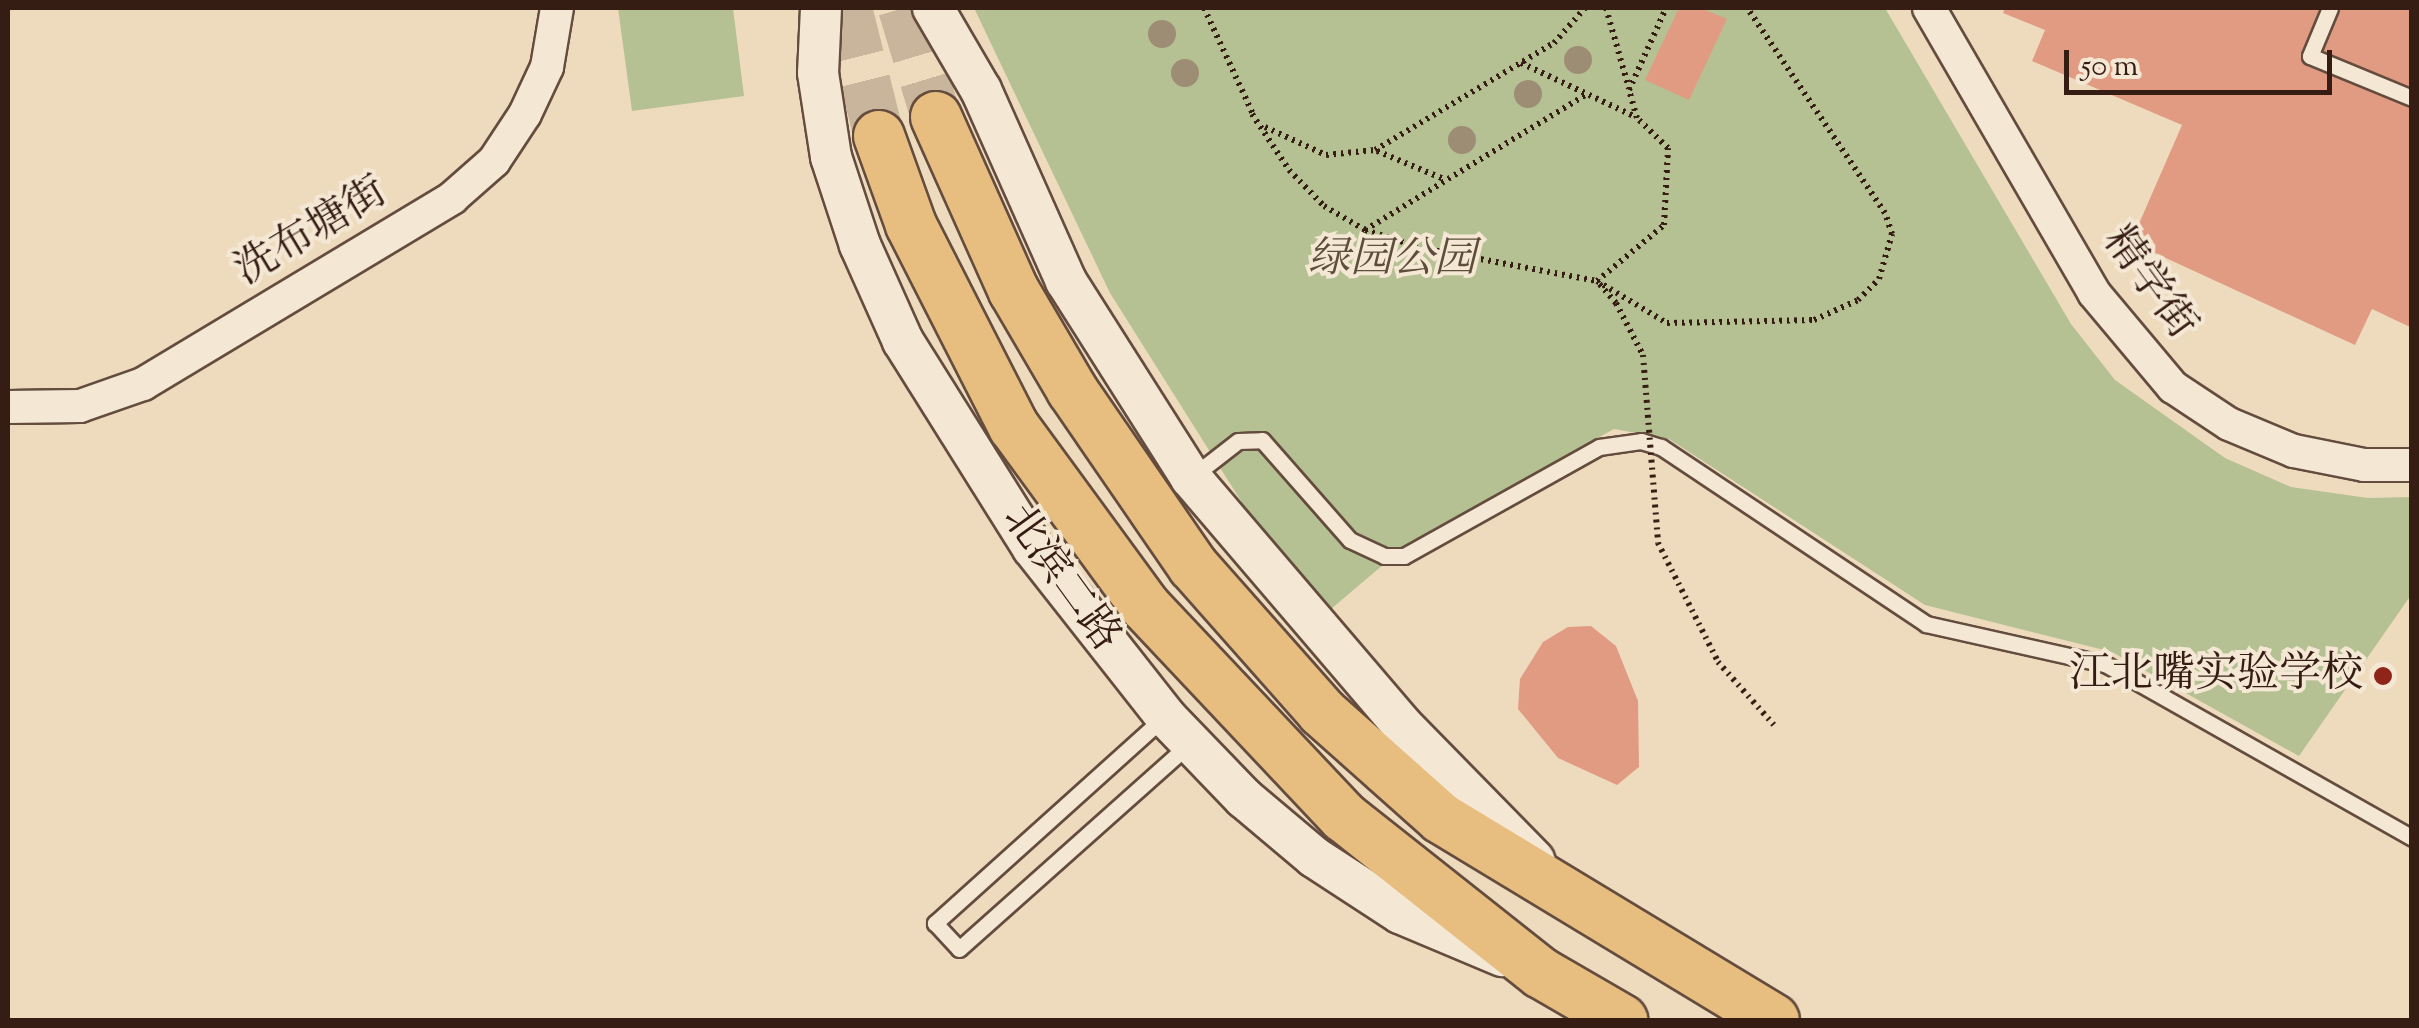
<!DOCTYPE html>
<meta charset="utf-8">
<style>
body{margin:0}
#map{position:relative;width:2419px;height:1028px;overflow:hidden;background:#eedbbe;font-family:"Sorts Mill Goudy","Noto Serif SC",serif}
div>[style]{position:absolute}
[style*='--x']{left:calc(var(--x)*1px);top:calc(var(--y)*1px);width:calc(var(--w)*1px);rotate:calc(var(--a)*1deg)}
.green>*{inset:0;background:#b6c193}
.building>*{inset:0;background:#e19b83}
.primary-tunnel>*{height:50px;margin-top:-25px;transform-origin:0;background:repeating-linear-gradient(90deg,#c9b59c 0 50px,transparent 0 75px)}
.path>*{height:6px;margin-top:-3px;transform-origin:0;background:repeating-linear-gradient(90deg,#361d14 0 2.5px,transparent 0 7.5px)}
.roads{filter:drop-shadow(2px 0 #644c3e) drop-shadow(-2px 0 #644c3e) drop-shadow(0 2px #644c3e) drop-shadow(0 -2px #644c3e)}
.service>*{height:15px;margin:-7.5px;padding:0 7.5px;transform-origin:7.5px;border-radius:7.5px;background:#f4e8d5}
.minor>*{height:32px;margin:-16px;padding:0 16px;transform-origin:16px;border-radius:16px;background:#f4e8d5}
.tertiary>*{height:40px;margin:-20px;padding:0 20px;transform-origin:20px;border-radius:20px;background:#f4e8d5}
.primary>*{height:50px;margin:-25px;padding:0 25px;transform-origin:25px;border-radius:25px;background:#e7be7f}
.path-bridge>*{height:6px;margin-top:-3px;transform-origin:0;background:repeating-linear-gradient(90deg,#361d14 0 2.5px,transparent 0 7.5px)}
.trees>*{width:28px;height:28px;margin:-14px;border-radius:50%;background:#9e8d75}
.dots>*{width:28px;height:28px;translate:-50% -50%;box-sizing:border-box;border:5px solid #f4e8d5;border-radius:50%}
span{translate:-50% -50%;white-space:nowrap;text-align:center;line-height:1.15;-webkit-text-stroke:8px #f4e8d5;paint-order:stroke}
.street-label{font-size:42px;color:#361d14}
.park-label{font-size:42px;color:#5c4e3a;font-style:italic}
.poi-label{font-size:42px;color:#361d14}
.right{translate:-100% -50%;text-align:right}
.frame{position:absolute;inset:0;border:10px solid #361d14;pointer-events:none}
.scale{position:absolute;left:2064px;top:50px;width:268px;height:45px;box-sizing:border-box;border:5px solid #361d14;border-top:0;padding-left:12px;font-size:30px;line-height:35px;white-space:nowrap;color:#361d14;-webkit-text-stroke:8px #f4e8d5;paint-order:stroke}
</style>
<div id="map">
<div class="green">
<i style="clip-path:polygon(618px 8px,733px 8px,744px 96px,632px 111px)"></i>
<i style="clip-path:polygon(974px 8px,1885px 8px,2071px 324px,2115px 380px,2225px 458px,2291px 487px,2368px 498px,2411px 497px,2411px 595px,2299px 756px,2112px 652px,1925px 605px,1669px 439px,1614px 429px,1410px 542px,1331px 609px,1246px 509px,1110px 293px)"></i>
</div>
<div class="building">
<i style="clip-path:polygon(1679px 8px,1701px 8px,1727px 19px,1689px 100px,1645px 80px)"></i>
<i style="clip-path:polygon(2005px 8px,2412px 8px,2412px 328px,2372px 309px,2355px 345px,2131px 242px,2182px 125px,2032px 61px,2045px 30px,2003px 13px)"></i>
<i style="clip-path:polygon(1591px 626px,1616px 646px,1638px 701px,1639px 767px,1617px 785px,1558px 758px,1518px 709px,1520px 679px,1543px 642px,1568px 627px)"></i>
</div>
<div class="primary-tunnel">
<i style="--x:847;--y:8;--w:132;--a:76"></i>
<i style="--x:903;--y:8;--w:114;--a:73.2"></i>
</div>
<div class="path">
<i style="--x:1204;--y:8;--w:117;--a:65.2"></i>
<i style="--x:1606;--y:8;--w:84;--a:74.1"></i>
<i style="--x:1521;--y:63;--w:127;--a:25.2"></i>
<i style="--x:1252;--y:114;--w:67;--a:56.5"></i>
<i style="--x:1289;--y:170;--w:50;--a:45.8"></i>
<i style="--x:1324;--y:206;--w:48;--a:30.3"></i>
<i style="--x:1365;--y:230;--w:60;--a:17.5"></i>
<i style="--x:1422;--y:248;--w:178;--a:10.7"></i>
<i style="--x:1597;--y:281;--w:82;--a:31"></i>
<i style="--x:1667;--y:323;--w:147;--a:-1.2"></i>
<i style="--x:1814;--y:320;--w:48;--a:-24.4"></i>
<i style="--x:1858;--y:300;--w:30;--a:-45"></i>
<i style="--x:1879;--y:279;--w:47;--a:-73.9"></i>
<i style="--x:1892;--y:234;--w:22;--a:-108"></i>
<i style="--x:1885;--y:213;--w:247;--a:-123.9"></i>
<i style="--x:1265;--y:127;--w:67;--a:24.7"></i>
<i style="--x:1326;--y:155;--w:49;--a:-5.8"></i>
<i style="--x:1375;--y:150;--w:209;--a:-30.9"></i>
<i style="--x:1554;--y:43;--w:47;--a:-48.5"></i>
<i style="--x:1377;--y:151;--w:73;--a:22.7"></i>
<i style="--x:1365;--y:230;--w:258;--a:-31.5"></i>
<i style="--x:1616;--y:303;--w:29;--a:-131"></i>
<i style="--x:1597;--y:281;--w:87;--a:-39.9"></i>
<i style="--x:1664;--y:225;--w:77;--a:-87"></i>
<i style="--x:1668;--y:148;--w:43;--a:-135.9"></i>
<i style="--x:1637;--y:118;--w:29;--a:-106"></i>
<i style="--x:1629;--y:90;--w:90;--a:-65.7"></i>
</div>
<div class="roads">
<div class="service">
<i style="--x:2330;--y:8;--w:52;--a:112.6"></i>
<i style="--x:2310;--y:56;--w:110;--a:22.4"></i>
<i style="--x:1193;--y:476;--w:57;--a:-37.9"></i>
<i style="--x:1238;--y:441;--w:24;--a:-2"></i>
<i style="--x:1262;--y:440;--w:133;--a:48.7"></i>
<i style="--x:1350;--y:540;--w:38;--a:25"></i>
<i style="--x:1384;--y:556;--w:20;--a:0"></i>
<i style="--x:1404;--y:556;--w:223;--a:-29.2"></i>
<i style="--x:1599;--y:447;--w:42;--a:-8.1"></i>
<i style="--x:1641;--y:441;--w:21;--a:17"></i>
<i style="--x:1661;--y:447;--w:319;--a:33.7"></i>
<i style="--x:1926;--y:624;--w:183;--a:12.6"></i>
<i style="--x:2105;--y:664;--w:353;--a:29.5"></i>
<i style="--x:1163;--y:718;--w:307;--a:138"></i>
<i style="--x:935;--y:923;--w:35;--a:47"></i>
<i style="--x:959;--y:949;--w:310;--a:-41.7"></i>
</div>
<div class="minor">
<i style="--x:1929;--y:8;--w:329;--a:59.9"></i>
<i style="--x:2094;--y:293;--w:123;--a:50"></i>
<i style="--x:2173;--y:387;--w:67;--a:33.5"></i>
<i style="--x:2229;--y:424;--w:70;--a:22.6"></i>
<i style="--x:2294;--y:451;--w:71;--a:11.3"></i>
<i style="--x:2364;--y:465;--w:48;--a:0"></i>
<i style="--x:8;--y:407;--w:72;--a:-0.8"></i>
<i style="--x:80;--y:406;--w:67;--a:-19.2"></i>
<i style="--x:143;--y:384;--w:361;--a:-31"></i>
<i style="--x:452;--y:198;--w:56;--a:-41.4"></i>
<i style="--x:494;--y:161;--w:56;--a:-56.6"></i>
<i style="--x:525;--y:114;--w:52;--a:-64.9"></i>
<i style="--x:547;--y:67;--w:60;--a:-80.4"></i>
</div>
<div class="tertiary">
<i style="--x:821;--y:8;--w:65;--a:92.6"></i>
<i style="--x:818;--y:73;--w:85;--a:81.2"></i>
<i style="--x:831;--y:157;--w:93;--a:71.8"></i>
<i style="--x:860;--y:245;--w:105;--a:65.9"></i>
<i style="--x:903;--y:341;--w:244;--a:57.9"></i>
<i style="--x:1033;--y:548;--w:214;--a:51.8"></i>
<i style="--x:1165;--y:716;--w:114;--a:46.1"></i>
<i style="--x:1244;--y:798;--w:92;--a:40.1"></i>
<i style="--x:1314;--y:857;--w:103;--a:33.1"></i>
<i style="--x:1400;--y:913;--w:111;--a:22.9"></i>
<i style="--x:933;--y:8;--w:95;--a:59.7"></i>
<i style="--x:981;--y:90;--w:209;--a:66"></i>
<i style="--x:1066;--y:281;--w:233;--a:57.6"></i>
<i style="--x:1191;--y:478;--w:322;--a:49.5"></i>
<i style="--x:1400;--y:723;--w:192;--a:45.6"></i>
</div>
<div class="primary">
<i style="--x:936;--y:117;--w:191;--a:65.9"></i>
<i style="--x:1014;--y:291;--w:115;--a:59.6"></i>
<i style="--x:1072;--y:390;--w:214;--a:55.5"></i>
<i style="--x:1193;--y:566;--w:195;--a:48.5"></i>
<i style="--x:1322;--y:712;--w:159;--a:41.7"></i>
<i style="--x:1441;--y:818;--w:389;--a:31.2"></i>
<i style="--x:879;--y:136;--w:95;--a:70.2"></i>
<i style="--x:911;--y:225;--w:227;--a:63"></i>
<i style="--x:1014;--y:427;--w:222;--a:53.8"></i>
<i style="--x:1145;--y:606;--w:290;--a:46.7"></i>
<i style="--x:1344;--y:817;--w:251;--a:38.4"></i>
<i style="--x:1541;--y:973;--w:94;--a:30.1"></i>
</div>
</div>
<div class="path-bridge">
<i style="--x:1616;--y:303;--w:59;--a:62.6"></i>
<i style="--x:1643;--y:355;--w:189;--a:85.4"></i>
<i style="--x:1658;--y:543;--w:133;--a:63.2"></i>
<i style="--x:1718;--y:662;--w:84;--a:48.4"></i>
</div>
<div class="trees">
<i style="left:1162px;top:34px"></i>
<i style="left:1578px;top:60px"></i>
<i style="left:1185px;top:73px"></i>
<i style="left:1528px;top:94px"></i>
<i style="left:1462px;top:140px"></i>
</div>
<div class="dots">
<i style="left:2383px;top:676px;background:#8f2418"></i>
</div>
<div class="street-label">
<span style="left:312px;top:233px;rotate:-31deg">洗布塘街</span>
<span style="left:2148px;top:284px;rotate:54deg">精学街</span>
<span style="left:1060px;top:579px;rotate:54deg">北滨二路</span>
</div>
<div class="park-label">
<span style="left:1392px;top:261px">绿园公园</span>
</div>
<div class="poi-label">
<span class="right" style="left:2363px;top:676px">江北嘴实验学校</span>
</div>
<div class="frame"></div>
<div class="scale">50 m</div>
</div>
